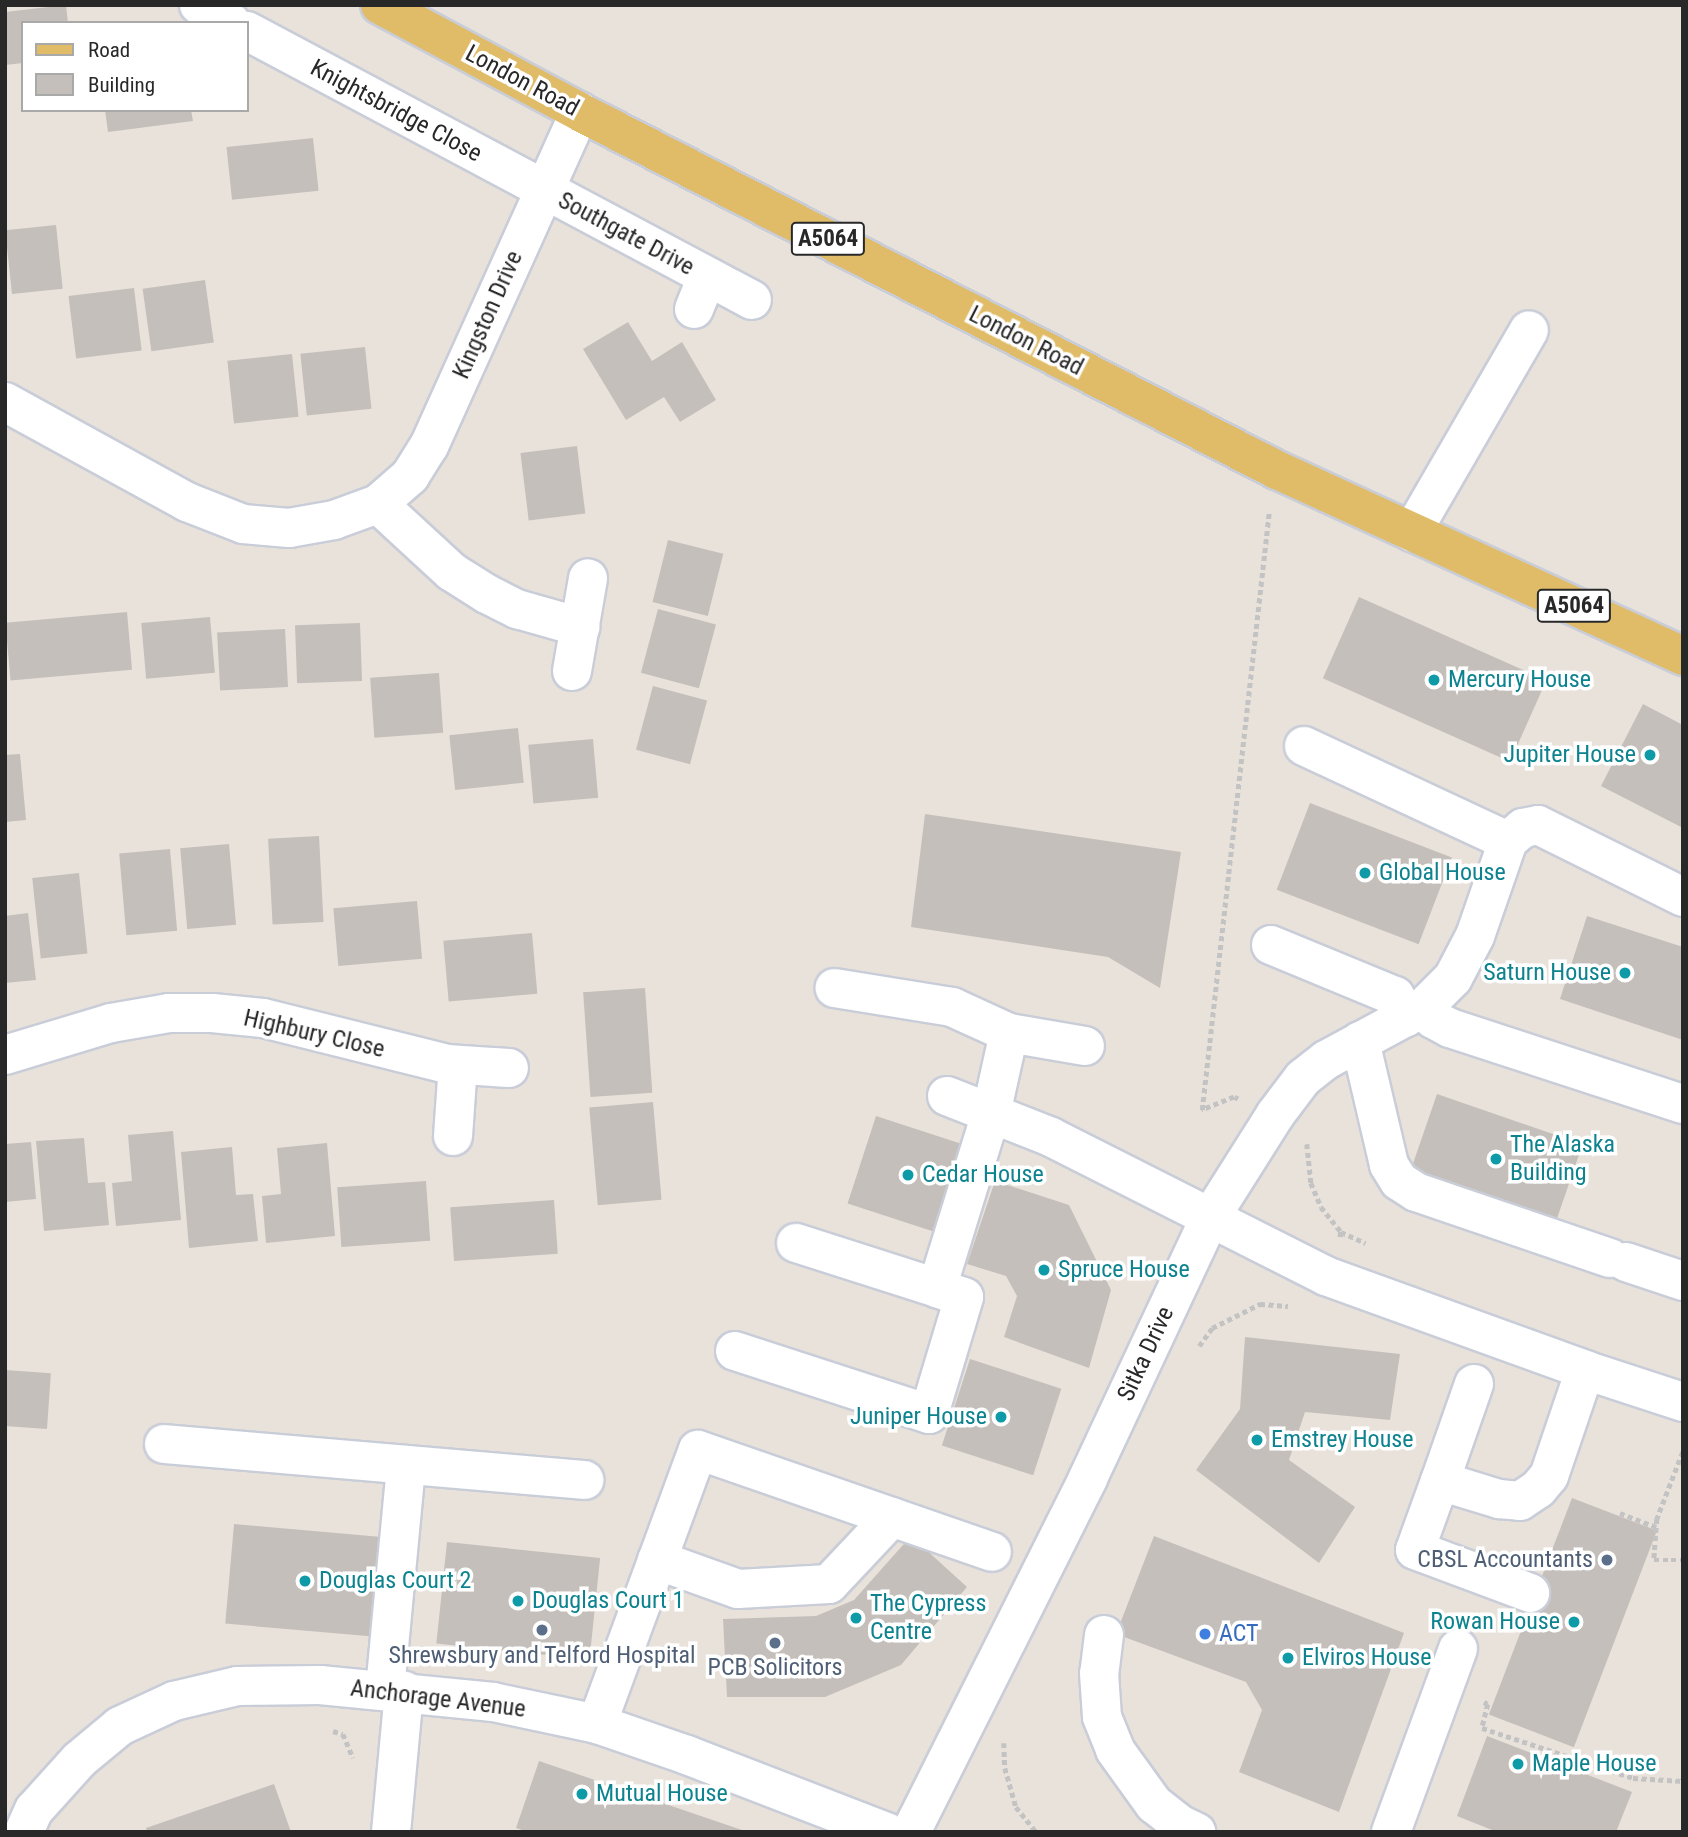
<!DOCTYPE html>
<style>
body{margin:0}
#map{position:relative;width:1688px;height:1837px;overflow:hidden;background:#e9e2db;font-family:"Roboto Condensed",sans-serif}
div>[style]{position:absolute}
[style*='--x']{left:calc(var(--x)*1px);top:calc(var(--y)*1px);width:calc(var(--w)*1px);rotate:calc(var(--a)*1deg)}
.building>*{inset:0;background:#c4bfba;transform-origin:0 0}
.path>*{height:4.5px;margin-top:-2.25px;transform-origin:0;background:repeating-linear-gradient(90deg,#c3c3c3 0 5px,transparent 0 8.5px)}
.roads{filter:drop-shadow(2px 0 #c9cdd8) drop-shadow(-2px 0 #c9cdd8) drop-shadow(0 2px #c9cdd8) drop-shadow(0 -2px #c9cdd8)}
.minor>*{height:38px;margin:-19px;padding:0 19px;transform-origin:19px;border-radius:19px;background:#fff}
.major>*{height:38px;margin:-19px;padding:0 19px;transform-origin:19px;border-radius:19px;background:#e0bc68}
.dots>*{width:19px;height:19px;translate:-50% -50%;box-sizing:border-box;border:4px solid #fff;border-radius:50%}
span{translate:-50% -50%;white-space:nowrap;text-align:center;line-height:1.15;-webkit-text-stroke:7px #fff;paint-order:stroke}
.shield-label span{padding:2px 5px;background:#fff;border:2px solid;border-radius:5px;-webkit-text-stroke-width:0}
.shield-label{font-size:23px;color:#282828;font-weight:700}
.street-label{font-size:24px;color:#282828}
.culture-label{font-size:24px;color:#0d838f}
.left{translate:0 -50%;text-align:left}
.right{translate:-100% -50%;text-align:right}
.service-label{font-size:24px;color:#4e5e75}
.shop-label{font-size:24px;color:#366cbe}
.frame{position:absolute;inset:0;border:7px solid #282828;pointer-events:none}
.legend{position:absolute;left:21px;top:21px;width:228px;height:91px;box-sizing:border-box;background:#fff;border:2px solid #a9a9a9;margin:0;padding:9px 12px;list-style:none;font-size:21px;color:#282828}
.legend li{display:flex;align-items:center;gap:14px;height:35px}
.legend b{width:35px;border:2px solid #a9a9a9}
</style>
<div id="map">
<div class="building">
<i style="clip-path:polygon(66px 5px,68px 23px,23px 23px,23px 63px,5px 65px,5px 12px)"></i>
<i style="clip-path:polygon(105px 110px,191px 110px,193px 121px,108px 132px)"></i>
<i style="left:313px;top:138px;width:53px;height:87px;rotate:84deg"></i>
<i style="left:56px;top:225px;width:64px;height:51px;rotate:84deg"></i>
<i style="left:205px;top:280px;width:63px;height:63px;rotate:82deg"></i>
<i style="left:134px;top:288px;width:63px;height:66px;rotate:83deg"></i>
<i style="clip-path:polygon(628px 322px,652px 361px,682px 342px,716px 400px,680px 422px,664px 397px,626px 420px,583px 349px)"></i>
<i style="left:365px;top:347px;width:62px;height:65px;rotate:84deg"></i>
<i style="left:292px;top:354px;width:63px;height:65px;rotate:84deg"></i>
<i style="left:577px;top:446px;width:68px;height:57px;rotate:83deg"></i>
<i style="left:668px;top:540px;width:57px;height:64px;rotate:14deg"></i>
<i style="left:1359px;top:597px;width:205px;height:89px;rotate:24deg"></i>
<i style="left:658px;top:609px;width:60px;height:66px;rotate:15deg"></i>
<i style="left:127px;top:612px;width:58px;height:122px;rotate:85deg"></i>
<i style="left:210px;top:617px;width:56px;height:69px;rotate:85deg"></i>
<i style="left:360px;top:623px;width:58px;height:65px;rotate:88deg"></i>
<i style="left:285px;top:629px;width:58px;height:68px;rotate:87deg"></i>
<i style="left:439px;top:673px;width:60px;height:69px;rotate:86deg"></i>
<i style="left:653px;top:686px;width:56px;height:66px;rotate:15deg"></i>
<i style="clip-path:polygon(1643px 704px,1683px 725px,1683px 828px,1601px 786px)"></i>
<i style="left:518px;top:728px;width:55px;height:69px;rotate:84deg"></i>
<i style="left:593px;top:739px;width:59px;height:65px;rotate:85deg"></i>
<i style="clip-path:polygon(20px 754px,26px 820px,5px 822px,5px 755px)"></i>
<i style="left:1310px;top:803px;width:152px;height:93px;rotate:21deg"></i>
<i style="clip-path:polygon(925px 814px,1181px 852px,1160px 988px,1108px 957px,911px 927px)"></i>
<i style="left:319px;top:836px;width:86px;height:51px;rotate:87deg"></i>
<i style="left:229px;top:844px;width:81px;height:49px;rotate:85deg"></i>
<i style="left:170px;top:849px;width:82px;height:51px;rotate:85deg"></i>
<i style="left:79px;top:873px;width:81px;height:47px;rotate:84deg"></i>
<i style="left:417px;top:901px;width:58px;height:84px;rotate:85deg"></i>
<i style="clip-path:polygon(28px 913px,36px 980px,5px 983px,5px 916px)"></i>
<i style="clip-path:polygon(1587px 916px,1683px 947px,1683px 1040px,1560px 999px)"></i>
<i style="left:532px;top:933px;width:61px;height:89px;rotate:85deg"></i>
<i style="left:645px;top:988px;width:105px;height:62px;rotate:86deg"></i>
<i style="left:1437px;top:1094px;width:154px;height:85px;rotate:19deg"></i>
<i style="left:653px;top:1102px;width:98px;height:64px;rotate:85deg"></i>
<i style="left:876px;top:1116px;width:96px;height:92px;rotate:18deg"></i>
<i style="clip-path:polygon(173px 1131px,181px 1220px,116px 1226px,112px 1183px,132px 1181px,128px 1135px)"></i>
<i style="clip-path:polygon(84px 1138px,88px 1183px,105px 1182px,109px 1225px,44px 1231px,36px 1141px)"></i>
<i style="clip-path:polygon(31px 1142px,36px 1199px,5px 1202px,5px 1144px)"></i>
<i style="clip-path:polygon(327px 1143px,335px 1236px,266px 1243px,262px 1196px,281px 1194px,277px 1148px)"></i>
<i style="clip-path:polygon(232px 1147px,236px 1195px,253px 1194px,258px 1241px,189px 1248px,181px 1152px)"></i>
<i style="left:426px;top:1181px;width:60px;height:89px;rotate:86deg"></i>
<i style="clip-path:polygon(995px 1181px,1069px 1205px,1111px 1290px,1089px 1368px,1004px 1337px,1017px 1296px,1006px 1276px,967px 1264px)"></i>
<i style="left:554px;top:1200px;width:54px;height:104px;rotate:86deg"></i>
<i style="clip-path:polygon(1245px 1337px,1400px 1354px,1390px 1420px,1305px 1412px,1289px 1460px,1355px 1507px,1319px 1563px,1196px 1470px,1240px 1409px)"></i>
<i style="left:970px;top:1359px;width:96px;height:91px;rotate:18deg"></i>
<i style="left:5px;top:1370px;width:46px;height:56px;rotate:4deg"></i>
<i style="left:1572px;top:1498px;width:91px;height:232px;rotate:21deg"></i>
<i style="left:234px;top:1524px;width:151px;height:100px;rotate:5deg"></i>
<i style="clip-path:polygon(911px 1536px,967px 1587px,901px 1665px,825px 1697px,727px 1697px,723px 1619px,816px 1616px,854px 1600px)"></i>
<i style="clip-path:polygon(1154px 1536px,1404px 1633px,1339px 1812px,1239px 1772px,1262px 1710px,1246px 1682px,1116px 1634px)"></i>
<i style="left:447px;top:1542px;width:154px;height:102px;rotate:6deg"></i>
<i style="clip-path:polygon(1487px 1736px,1632px 1792px,1616px 1832px,1497px 1832px,1457px 1816px)"></i>
<i style="clip-path:polygon(539px 1761px,745px 1831px,745px 1832px,528px 1832px,516px 1828px)"></i>
<i style="clip-path:polygon(274px 1784px,291px 1832px,147px 1832px,146px 1828px)"></i>
</div>
<div class="path">
<i style="--x:1238;--y:1099;--w:4;--a:-153"></i>
<i style="--x:1234;--y:1097;--w:35;--a:158"></i>
<i style="--x:1202;--y:1110;--w:601;--a:-83.6"></i>
<i style="--x:1307;--y:1144;--w:39;--a:84"></i>
<i style="--x:1311;--y:1183;--w:26;--a:67"></i>
<i style="--x:1321;--y:1207;--w:32;--a:51"></i>
<i style="--x:1341;--y:1232;--w:6;--a:99"></i>
<i style="--x:1341;--y:1232;--w:27;--a:24"></i>
<i style="--x:1199;--y:1346;--w:22;--a:-54"></i>
<i style="--x:1212;--y:1328;--w:54;--a:-26.6"></i>
<i style="--x:1260;--y:1304;--w:28;--a:4"></i>
<i style="--x:1683;--y:1452;--w:72;--a:111.2"></i>
<i style="--x:1657;--y:1519;--w:41;--a:94.2"></i>
<i style="--x:1654;--y:1560;--w:29;--a:0"></i>
<i style="--x:1620;--y:1513;--w:39;--a:21"></i>
<i style="--x:1484;--y:1702;--w:4;--a:27"></i>
<i style="--x:1488;--y:1704;--w:25;--a:104"></i>
<i style="--x:1482;--y:1728;--w:159;--a:18.3"></i>
<i style="--x:1633;--y:1778;--w:50;--a:3.4"></i>
<i style="--x:333;--y:1731;--w:10;--a:17"></i>
<i style="--x:343;--y:1734;--w:26;--a:67"></i>
<i style="--x:1004;--y:1743;--w:25;--a:88"></i>
<i style="--x:1005;--y:1768;--w:41;--a:74.2"></i>
<i style="--x:1016;--y:1807;--w:32;--a:51"></i>
</div>
<div class="roads">
<div class="minor">
<i style="--x:199;--y:5;--w:37;--a:29"></i>
<i style="--x:247;--y:31;--w:572;--a:28.04"></i>
<i style="--x:694;--y:309;--w:35;--a:-68"></i>
<i style="--x:5;--y:402;--w:208;--a:28.8"></i>
<i style="--x:187;--y:502;--w:60;--a:21.4"></i>
<i style="--x:243;--y:524;--w:46;--a:5"></i>
<i style="--x:289;--y:528;--w:46;--a:-10.1"></i>
<i style="--x:334;--y:520;--w:47;--a:-20"></i>
<i style="--x:378;--y:504;--w:43;--a:-41.2"></i>
<i style="--x:410;--y:476;--w:36;--a:-58"></i>
<i style="--x:429;--y:446;--w:367;--a:-65.7"></i>
<i style="--x:378;--y:504;--w:100;--a:42.6"></i>
<i style="--x:452;--y:572;--w:41;--a:32.2"></i>
<i style="--x:487;--y:594;--w:34;--a:27"></i>
<i style="--x:517;--y:609;--w:66;--a:15.9"></i>
<i style="--x:1412;--y:532;--w:233;--a:-59.9"></i>
<i style="--x:572;--y:671;--w:94;--a:-80.2"></i>
<i style="--x:1304;--y:746;--w:225;--a:25"></i>
<i style="--x:1271;--y:945;--w:134;--a:22.4"></i>
<i style="--x:1395;--y:996;--w:24;--a:62"></i>
<i style="--x:1424;--y:1007;--w:15;--a:53"></i>
<i style="--x:1433;--y:1019;--w:19;--a:28"></i>
<i style="--x:1450;--y:1028;--w:245;--a:18.1"></i>
<i style="--x:1009;--y:1033;--w:77;--a:9.7"></i>
<i style="--x:1360;--y:1041;--w:127;--a:76.8"></i>
<i style="--x:1389;--y:1165;--w:19;--a:58"></i>
<i style="--x:1399;--y:1181;--w:20;--a:33"></i>
<i style="--x:1416;--y:1192;--w:205;--a:18.8"></i>
<i style="--x:5;--y:1055;--w:111;--a:-16.8"></i>
<i style="--x:111;--y:1023;--w:59;--a:-9.8"></i>
<i style="--x:169;--y:1013;--w:43;--a:0"></i>
<i style="--x:212;--y:1013;--w:51;--a:5.6"></i>
<i style="--x:263;--y:1018;--w:190;--a:14"></i>
<i style="--x:447;--y:1064;--w:62;--a:3.7"></i>
<i style="--x:947;--y:1096;--w:112;--a:21.5"></i>
<i style="--x:1051;--y:1137;--w:308;--a:26.8"></i>
<i style="--x:1326;--y:1276;--w:276;--a:19.9"></i>
<i style="--x:1585;--y:1370;--w:103;--a:18.1"></i>
<i style="--x:453;--y:1136;--w:71;--a:-86"></i>
<i style="--x:796;--y:1243;--w:148;--a:17.7"></i>
<i style="--x:937;--y:1288;--w:182;--a:-72.8"></i>
<i style="--x:991;--y:1114;--w:83;--a:-77.5"></i>
<i style="--x:1009;--y:1033;--w:63;--a:-155.5"></i>
<i style="--x:952;--y:1007;--w:119;--a:-170.8"></i>
<i style="--x:1626;--y:1262;--w:60;--a:18.4"></i>
<i style="--x:735;--y:1351;--w:204;--a:18"></i>
<i style="--x:929;--y:1414;--w:122;--a:-73.3"></i>
<i style="--x:964;--y:1297;--w:28;--a:-162"></i>
<i style="--x:1474;--y:1384;--w:103;--a:109.3"></i>
<i style="--x:1440;--y:1481;--w:62;--a:17"></i>
<i style="--x:1499;--y:1499;--w:21;--a:5"></i>
<i style="--x:1520;--y:1501;--w:22;--a:-34"></i>
<i style="--x:1538;--y:1489;--w:17;--a:-50"></i>
<i style="--x:1549;--y:1476;--w:112;--a:-71.2"></i>
<i style="--x:164;--y:1444;--w:422;--a:4.9"></i>
<i style="--x:1440;--y:1481;--w:73;--a:109.9"></i>
<i style="--x:1415;--y:1550;--w:123;--a:20.5"></i>
<i style="--x:657;--y:1560;--w:86;--a:19.7"></i>
<i style="--x:738;--y:1589;--w:91;--a:-3.1"></i>
<i style="--x:829;--y:1584;--w:92;--a:-46.8"></i>
<i style="--x:1104;--y:1635;--w:38;--a:97"></i>
<i style="--x:1099;--y:1673;--w:44;--a:86.1"></i>
<i style="--x:1102;--y:1717;--w:35;--a:68"></i>
<i style="--x:1115;--y:1750;--w:67;--a:54.2"></i>
<i style="--x:1154;--y:1804;--w:34;--a:38"></i>
<i style="--x:1181;--y:1825;--w:17;--a:25"></i>
<i style="--x:385;--y:1689;--w:225;--a:-84.6"></i>
<i style="--x:597;--y:1724;--w:292;--a:-69.8"></i>
<i style="--x:698;--y:1450;--w:311;--a:19.1"></i>
<i style="--x:24;--y:1832;--w:24;--a:-66"></i>
<i style="--x:34;--y:1810;--w:67;--a:-48"></i>
<i style="--x:79;--y:1760;--w:53;--a:-39.7"></i>
<i style="--x:120;--y:1726;--w:60;--a:-24.8"></i>
<i style="--x:174;--y:1701;--w:65;--a:-13.4"></i>
<i style="--x:237;--y:1686;--w:83;--a:-0.7"></i>
<i style="--x:320;--y:1685;--w:174;--a:5.6"></i>
<i style="--x:493;--y:1702;--w:106;--a:11.9"></i>
<i style="--x:597;--y:1724;--w:95;--a:19"></i>
<i style="--x:687;--y:1755;--w:214;--a:21.1"></i>
<i style="--x:391;--y:1832;--w:142;--a:-84.7"></i>
<i style="--x:911;--y:1832;--w:396;--a:-63.4"></i>
<i style="--x:1088;--y:1478;--w:287;--a:-64.9"></i>
<i style="--x:1210;--y:1218;--w:122;--a:-57.7"></i>
<i style="--x:1275;--y:1115;--w:46;--a:-52.9"></i>
<i style="--x:1303;--y:1078;--w:29;--a:-38"></i>
<i style="--x:1326;--y:1060;--w:111;--a:-28.4"></i>
<i style="--x:1424;--y:1007;--w:41;--a:-45"></i>
<i style="--x:1453;--y:978;--w:47;--a:-62.4"></i>
<i style="--x:1475;--y:936;--w:101;--a:-70.8"></i>
<i style="--x:1508;--y:841;--w:20;--a:-41"></i>
<i style="--x:1523;--y:828;--w:15;--a:-11"></i>
<i style="--x:1538;--y:825;--w:162;--a:26.4"></i>
<i style="--x:1391;--y:1832;--w:195;--a:-69.9"></i>
</div>
<div class="major">
<i style="--x:380;--y:5;--w:227;--a:28.1"></i>
<i style="--x:580;--y:112;--w:784;--a:27.19"></i>
<i style="--x:1277;--y:470;--w:447;--a:24.6"></i>
</div>
</div>
<div class="dots">
<i style="left:1434px;top:680px;background:#0f9aa8"></i>
<i style="left:1650px;top:755px;background:#0f9aa8"></i>
<i style="left:1365px;top:873px;background:#0f9aa8"></i>
<i style="left:1625px;top:973px;background:#0f9aa8"></i>
<i style="left:1496px;top:1159px;background:#0f9aa8"></i>
<i style="left:908px;top:1175px;background:#0f9aa8"></i>
<i style="left:1044px;top:1270px;background:#0f9aa8"></i>
<i style="left:1001px;top:1417px;background:#0f9aa8"></i>
<i style="left:1257px;top:1440px;background:#0f9aa8"></i>
<i style="left:1607px;top:1560px;background:#5c6f8a"></i>
<i style="left:305px;top:1581px;background:#0f9aa8"></i>
<i style="left:518px;top:1601px;background:#0f9aa8"></i>
<i style="left:856px;top:1618px;background:#0f9aa8"></i>
<i style="left:1574px;top:1622px;background:#0f9aa8"></i>
<i style="left:542px;top:1630px;background:#5c6f8a"></i>
<i style="left:1205px;top:1634px;background:#3f7fe0"></i>
<i style="left:775px;top:1643px;background:#5c6f8a"></i>
<i style="left:1288px;top:1658px;background:#0f9aa8"></i>
<i style="left:1518px;top:1764px;background:#0f9aa8"></i>
<i style="left:582px;top:1794px;background:#0f9aa8"></i>
</div>
<div class="shield-label">
<span style="left:828px;top:239px">A5064</span>
<span style="left:1574px;top:606px">A5064</span>
</div>
<div class="street-label">
<span style="left:522px;top:81px;rotate:28deg">London Road</span>
<span style="left:396px;top:111px;rotate:28deg">Knightsbridge Close</span>
<span style="left:626px;top:234px;rotate:28deg">Southgate Drive</span>
<span style="left:488px;top:315px;rotate:-66deg">Kingston Drive</span>
<span style="left:1026px;top:341px;rotate:27deg">London Road</span>
<span style="left:314px;top:1034px;rotate:13deg">Highbury Close</span>
<span style="left:1146px;top:1354px;rotate:-65deg">Sitka Drive</span>
<span style="left:438px;top:1699px;rotate:7deg">Anchorage Avenue</span>
</div>
<div class="culture-label">
<span class="left" style="left:1448px;top:680px">Mercury House</span>
<span class="right" style="left:1636px;top:755px">Jupiter House</span>
<span class="left" style="left:1379px;top:873px">Global House</span>
<span class="right" style="left:1611px;top:973px">Saturn House</span>
<span class="left" style="left:1510px;top:1159px">The Alaska<br>Building</span>
<span class="left" style="left:922px;top:1175px">Cedar House</span>
<span class="left" style="left:1058px;top:1270px">Spruce House</span>
<span class="right" style="left:987px;top:1417px">Juniper House</span>
<span class="left" style="left:1271px;top:1440px">Emstrey House</span>
<span class="left" style="left:319px;top:1581px">Douglas Court 2</span>
<span class="left" style="left:532px;top:1601px">Douglas Court 1</span>
<span class="left" style="left:870px;top:1618px">The Cypress<br>Centre</span>
<span class="right" style="left:1560px;top:1622px">Rowan House</span>
<span class="left" style="left:1302px;top:1658px">Elviros House</span>
<span class="left" style="left:1532px;top:1764px">Maple House</span>
<span class="left" style="left:596px;top:1794px">Mutual House</span>
</div>
<div class="service-label">
<span class="right" style="left:1593px;top:1560px">CBSL Accountants</span>
<span style="left:542px;top:1656px">Shrewsbury and Telford Hospital</span>
<span style="left:775px;top:1668px">PCB Solicitors</span>
</div>
<div class="shop-label">
<span class="left" style="left:1219px;top:1634px">ACT</span>
</div>
<div class="frame"></div>
<ul class="legend">
<li><b style="height:9px;background:#e0bc68"></b>Road</li>
<li><b style="height:19px;background:#c4bfba"></b>Building</li>
</ul>
</div>
